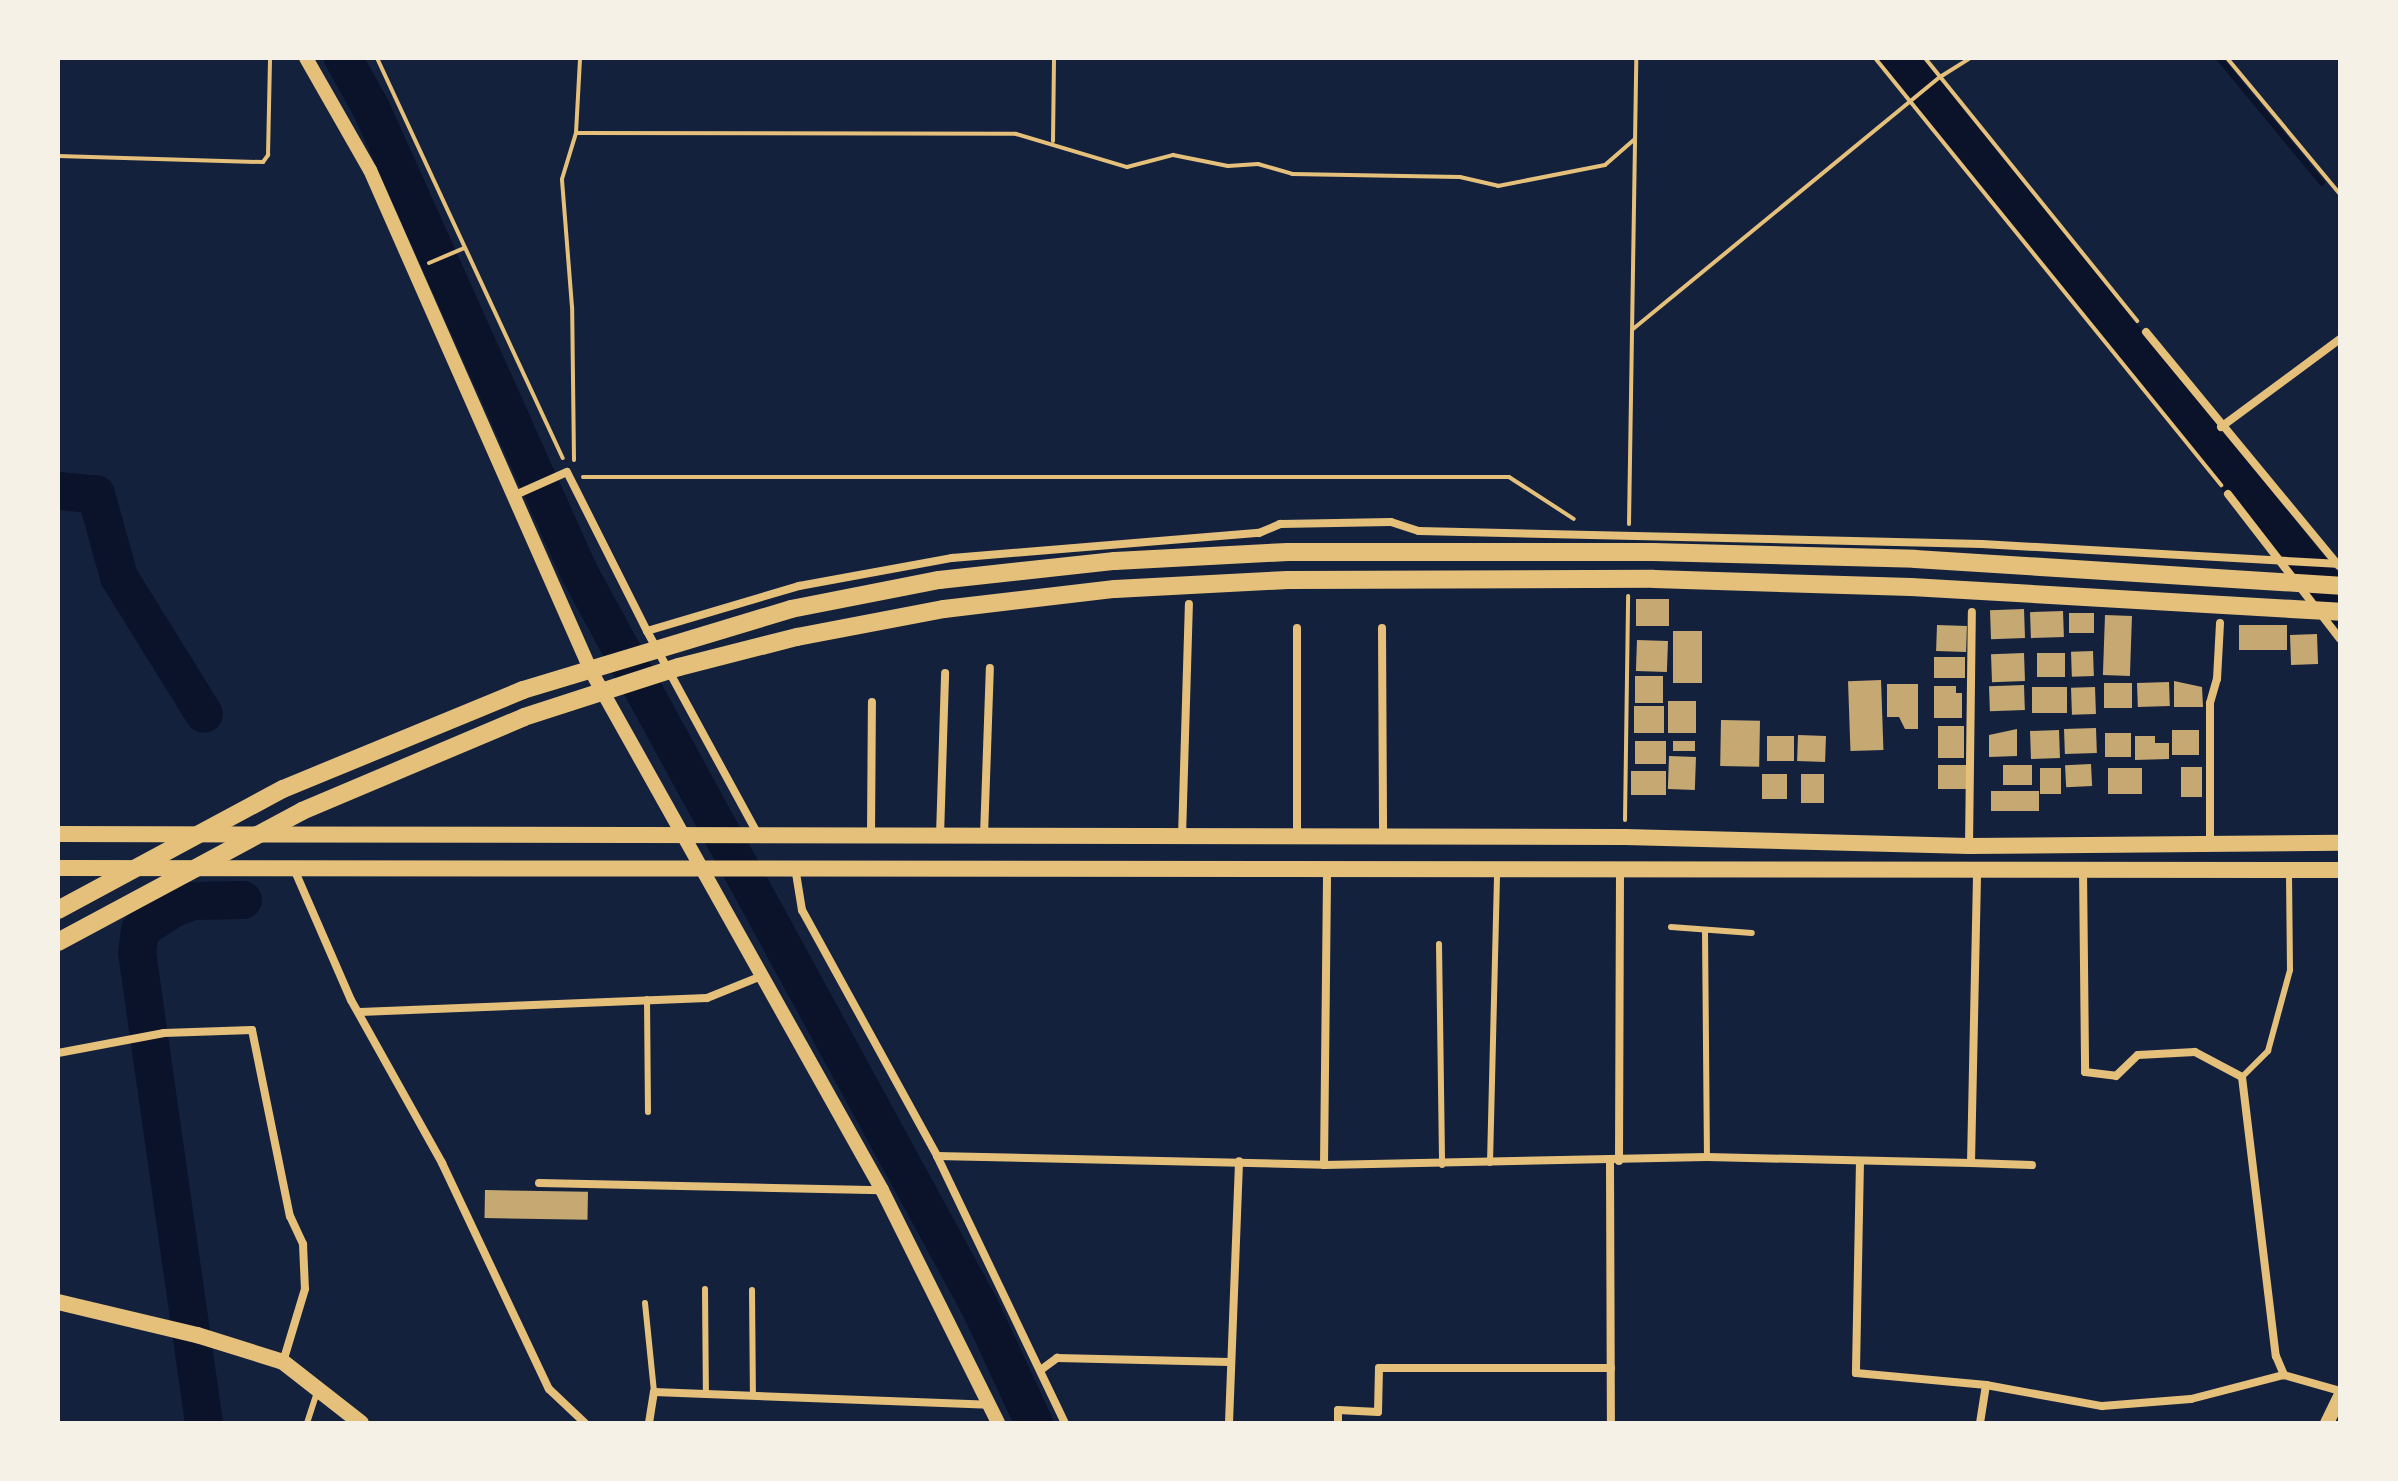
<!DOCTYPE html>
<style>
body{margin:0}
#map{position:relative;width:2398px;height:1481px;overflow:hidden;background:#14213d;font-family:"Open Sans",sans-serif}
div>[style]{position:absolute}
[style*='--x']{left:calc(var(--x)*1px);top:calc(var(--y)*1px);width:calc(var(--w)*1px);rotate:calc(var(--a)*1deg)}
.stream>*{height:6px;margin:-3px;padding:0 3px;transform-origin:3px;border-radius:3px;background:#0b132b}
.river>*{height:38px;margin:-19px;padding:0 19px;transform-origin:19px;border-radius:19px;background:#0b132b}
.building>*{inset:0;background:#c6a872;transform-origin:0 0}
.path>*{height:4px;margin:-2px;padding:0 2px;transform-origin:2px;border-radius:2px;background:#e5c07b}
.service>*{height:6px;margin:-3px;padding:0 3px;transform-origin:3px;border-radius:3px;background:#e5c07b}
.minor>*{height:8px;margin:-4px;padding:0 4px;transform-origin:4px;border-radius:4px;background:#e5c07b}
.tertiary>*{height:14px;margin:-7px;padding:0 7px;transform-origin:7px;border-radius:7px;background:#e5c07b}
.secondary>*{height:16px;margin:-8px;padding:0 8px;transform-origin:8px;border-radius:8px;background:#e5c07b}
.trunk>*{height:18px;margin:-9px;padding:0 9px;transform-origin:9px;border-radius:9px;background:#e5c07b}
span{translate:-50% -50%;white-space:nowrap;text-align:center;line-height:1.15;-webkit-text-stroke:8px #f6f1e7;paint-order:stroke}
.frame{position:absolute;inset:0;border:60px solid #f6f1e7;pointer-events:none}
</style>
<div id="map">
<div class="stream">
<i style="--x:2219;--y:58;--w:162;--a:50.5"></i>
</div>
<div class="river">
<i style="--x:343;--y:58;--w:57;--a:60.8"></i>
<i style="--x:371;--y:108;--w:508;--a:65.85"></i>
<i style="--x:579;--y:572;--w:840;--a:61.39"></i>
<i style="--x:981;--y:1309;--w:126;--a:65.1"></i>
<i style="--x:1898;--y:58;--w:704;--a:51.11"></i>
<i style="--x:58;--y:491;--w:38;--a:5"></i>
<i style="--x:96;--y:494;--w:86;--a:74.5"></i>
<i style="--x:119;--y:577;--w:161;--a:58.2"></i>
<i style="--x:204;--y:1423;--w:474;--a:-98.1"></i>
<i style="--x:137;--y:954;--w:24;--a:-83"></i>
<i style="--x:140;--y:930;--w:40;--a:-32.9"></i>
<i style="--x:174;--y:908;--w:20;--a:-20"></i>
<i style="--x:193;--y:901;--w:50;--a:-1.1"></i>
</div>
<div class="building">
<i style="left:1636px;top:599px;width:33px;height:27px"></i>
<i style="left:2024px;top:609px;width:29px;height:34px;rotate:88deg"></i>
<i style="left:2063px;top:611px;width:26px;height:33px;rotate:88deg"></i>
<i style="left:2069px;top:613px;width:25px;height:20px"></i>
<i style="left:2105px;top:615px;width:27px;height:60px;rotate:2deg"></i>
<i style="left:1937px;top:625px;width:30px;height:26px;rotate:2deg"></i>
<i style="left:2239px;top:625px;width:48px;height:25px"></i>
<i style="left:1673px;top:631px;width:29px;height:52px"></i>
<i style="left:2317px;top:634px;width:30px;height:27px;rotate:88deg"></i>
<i style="left:1637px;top:640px;width:31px;height:31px;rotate:2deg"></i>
<i style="left:2093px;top:651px;width:25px;height:22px;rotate:88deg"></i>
<i style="left:2024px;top:653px;width:28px;height:33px;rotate:88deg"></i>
<i style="left:2037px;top:653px;width:28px;height:24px"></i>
<i style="left:1934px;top:657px;width:31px;height:21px"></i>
<i style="left:1635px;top:676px;width:28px;height:27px"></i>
<i style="left:1881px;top:680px;width:70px;height:33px;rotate:88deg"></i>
<i style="clip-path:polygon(2174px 681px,2202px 687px,2203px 707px,2174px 707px)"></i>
<i style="left:2169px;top:682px;width:24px;height:32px;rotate:88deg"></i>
<i style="left:2104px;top:683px;width:28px;height:25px"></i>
<i style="clip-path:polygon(1887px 684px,1918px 684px,1918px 729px,1905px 729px,1899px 717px,1887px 717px)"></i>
<i style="left:2024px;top:685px;width:25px;height:35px;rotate:88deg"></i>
<i style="clip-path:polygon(1934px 686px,1956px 686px,1956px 693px,1962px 693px,1962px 718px,1934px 718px)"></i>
<i style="left:2032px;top:687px;width:35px;height:26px"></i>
<i style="left:2095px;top:687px;width:27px;height:24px;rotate:88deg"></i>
<i style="left:1696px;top:701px;width:32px;height:28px;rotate:90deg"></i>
<i style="left:1634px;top:706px;width:30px;height:27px"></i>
<i style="left:1721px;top:720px;width:39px;height:46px;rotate:1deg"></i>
<i style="left:1938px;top:726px;width:26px;height:32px"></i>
<i style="left:2096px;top:728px;width:25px;height:32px;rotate:88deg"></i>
<i style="clip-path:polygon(2017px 729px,2017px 756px,1989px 757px,1989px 735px)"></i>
<i style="left:2059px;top:730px;width:28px;height:29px;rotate:88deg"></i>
<i style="left:2172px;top:730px;width:27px;height:25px"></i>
<i style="left:2105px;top:733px;width:26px;height:24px"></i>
<i style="left:1798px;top:735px;width:28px;height:26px;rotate:2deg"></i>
<i style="left:1767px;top:736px;width:27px;height:25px"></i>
<i style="clip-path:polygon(2135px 736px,2155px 736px,2155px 743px,2169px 743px,2169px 759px,2135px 760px)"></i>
<i style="left:1635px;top:741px;width:31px;height:23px"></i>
<i style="left:1673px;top:741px;width:22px;height:10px"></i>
<i style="left:1669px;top:756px;width:27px;height:33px;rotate:2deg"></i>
<i style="left:2091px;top:764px;width:22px;height:26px;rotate:87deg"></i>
<i style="left:1938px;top:765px;width:28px;height:24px"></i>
<i style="left:2032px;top:765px;width:20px;height:29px;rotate:90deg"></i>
<i style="left:2181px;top:767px;width:21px;height:30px"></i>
<i style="left:2040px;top:768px;width:21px;height:26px"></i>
<i style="left:2108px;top:768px;width:34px;height:26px"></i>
<i style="left:1631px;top:771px;width:35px;height:24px"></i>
<i style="left:1787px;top:774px;width:25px;height:25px;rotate:90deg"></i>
<i style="left:1801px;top:774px;width:23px;height:29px"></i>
<i style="left:1991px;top:791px;width:48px;height:20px"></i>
<i style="left:485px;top:1190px;width:103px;height:28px;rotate:1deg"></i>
</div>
<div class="path">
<i style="--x:377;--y:58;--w:441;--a:65.1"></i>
<i style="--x:1875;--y:58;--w:550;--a:50.98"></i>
<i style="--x:1925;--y:58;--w:338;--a:51.1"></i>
<i style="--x:2227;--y:58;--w:177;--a:50.3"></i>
<i style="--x:576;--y:133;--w:440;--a:0.1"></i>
<i style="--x:1016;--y:134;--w:116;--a:16.6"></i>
<i style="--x:1127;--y:167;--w:48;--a:-14.6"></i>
<i style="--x:1173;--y:155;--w:56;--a:11.3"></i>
<i style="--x:1228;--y:166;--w:30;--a:-4"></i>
<i style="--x:1258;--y:164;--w:35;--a:16"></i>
<i style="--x:1292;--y:174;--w:168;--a:1"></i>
<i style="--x:1460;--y:177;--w:39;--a:13"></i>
<i style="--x:1498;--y:186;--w:109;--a:-11.1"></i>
<i style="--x:1605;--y:165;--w:38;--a:-41"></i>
<i style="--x:1053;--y:141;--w:83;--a:-89.3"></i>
<i style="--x:58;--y:156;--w:205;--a:1.7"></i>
<i style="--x:263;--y:162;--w:9;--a:-54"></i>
<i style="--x:268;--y:155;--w:97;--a:-88.8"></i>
<i style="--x:429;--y:263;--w:38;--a:-23"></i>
<i style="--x:1633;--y:329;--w:397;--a:-39.4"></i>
<i style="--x:1940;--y:77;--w:36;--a:-32"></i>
<i style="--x:574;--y:460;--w:153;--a:-90.7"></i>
<i style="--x:572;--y:307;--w:128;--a:-94.5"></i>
<i style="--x:562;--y:179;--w:48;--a:-73.1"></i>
<i style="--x:576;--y:133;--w:75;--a:-86.9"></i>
<i style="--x:583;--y:477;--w:926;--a:0"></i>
<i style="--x:1509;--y:477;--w:77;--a:32.9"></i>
<i style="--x:1629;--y:524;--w:466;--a:-89.1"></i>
<i style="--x:1625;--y:820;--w:224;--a:-89.2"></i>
</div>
<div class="service">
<i style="--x:1671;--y:927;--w:81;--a:4.2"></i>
<i style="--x:1705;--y:930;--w:227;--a:89.5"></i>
<i style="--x:1439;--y:944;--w:221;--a:89.2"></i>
<i style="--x:647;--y:999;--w:113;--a:89.5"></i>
<i style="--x:2242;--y:1077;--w:37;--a:-45"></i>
<i style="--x:2268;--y:1051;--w:84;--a:-74.8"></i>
<i style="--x:2290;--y:970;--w:99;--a:-90.6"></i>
<i style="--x:1490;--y:1163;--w:292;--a:-88.6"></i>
<i style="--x:705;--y:1289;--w:105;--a:89.5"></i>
<i style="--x:752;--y:1290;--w:106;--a:89.5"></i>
<i style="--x:645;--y:1303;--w:89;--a:84.2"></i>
<i style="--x:307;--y:1423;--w:33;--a:-72"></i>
</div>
<div class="minor">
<i style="--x:2146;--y:332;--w:303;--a:50.5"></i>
<i style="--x:2221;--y:427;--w:148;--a:-36.5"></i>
<i style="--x:2228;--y:494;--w:183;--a:52.3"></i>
<i style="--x:513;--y:496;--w:59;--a:-24"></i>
<i style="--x:567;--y:472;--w:178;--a:63.3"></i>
<i style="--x:647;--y:631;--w:159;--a:-16.5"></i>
<i style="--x:799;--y:586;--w:156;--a:-10.4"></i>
<i style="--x:952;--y:558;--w:308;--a:-4.7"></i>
<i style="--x:1259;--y:533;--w:23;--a:-23"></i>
<i style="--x:1280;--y:524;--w:111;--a:-1"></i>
<i style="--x:1391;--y:522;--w:29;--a:18"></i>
<i style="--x:1419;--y:531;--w:563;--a:1.32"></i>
<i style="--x:1982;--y:544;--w:359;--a:3.2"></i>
<i style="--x:1297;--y:628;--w:209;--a:90"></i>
<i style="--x:1382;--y:628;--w:208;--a:89.7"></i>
<i style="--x:647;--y:631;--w:232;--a:61.4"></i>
<i style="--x:871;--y:835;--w:133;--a:-89.6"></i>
<i style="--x:940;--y:836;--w:163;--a:-88.2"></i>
<i style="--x:984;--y:836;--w:168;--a:-88"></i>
<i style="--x:1182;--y:837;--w:233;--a:-88.3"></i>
<i style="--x:2210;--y:844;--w:141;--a:-90"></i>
<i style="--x:2210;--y:703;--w:25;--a:-74"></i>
<i style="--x:2217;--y:679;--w:56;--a:-86.9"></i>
<i style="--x:1969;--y:846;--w:234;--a:-89.3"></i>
<i style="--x:795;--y:867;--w:44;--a:80.8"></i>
<i style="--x:802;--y:910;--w:281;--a:61.2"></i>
<i style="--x:937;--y:1156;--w:296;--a:64.4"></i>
<i style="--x:294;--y:869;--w:143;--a:66.5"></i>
<i style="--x:351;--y:1000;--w:187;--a:60.8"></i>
<i style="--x:442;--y:1163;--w:250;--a:64.7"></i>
<i style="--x:549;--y:1389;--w:50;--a:43.4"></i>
<i style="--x:2083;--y:869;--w:203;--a:89.4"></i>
<i style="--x:2085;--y:1072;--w:31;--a:7"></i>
<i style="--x:2116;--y:1076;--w:30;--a:-44"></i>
<i style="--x:2138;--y:1055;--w:57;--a:-3"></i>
<i style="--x:2195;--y:1052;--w:53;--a:28"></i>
<i style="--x:2242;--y:1077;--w:281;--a:83.1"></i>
<i style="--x:2276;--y:1356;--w:21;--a:67"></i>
<i style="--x:2284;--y:1375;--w:58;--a:15.9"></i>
<i style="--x:360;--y:1012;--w:347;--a:-2.3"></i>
<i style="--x:707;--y:998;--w:61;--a:-22"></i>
<i style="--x:58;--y:1053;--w:108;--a:-10.7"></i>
<i style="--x:164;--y:1033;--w:88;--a:-2"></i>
<i style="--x:252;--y:1030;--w:190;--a:78.5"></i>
<i style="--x:290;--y:1216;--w:31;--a:65"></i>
<i style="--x:303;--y:1244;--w:45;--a:87.5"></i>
<i style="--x:305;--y:1289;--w:76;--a:106.8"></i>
<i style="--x:937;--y:1156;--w:387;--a:1.3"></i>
<i style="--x:1324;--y:1165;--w:383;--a:-1.2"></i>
<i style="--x:1707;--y:1157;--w:264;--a:1.3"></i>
<i style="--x:1971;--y:1163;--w:296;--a:-88.8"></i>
<i style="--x:1619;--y:1161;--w:294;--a:-89.8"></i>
<i style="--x:1860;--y:1161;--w:212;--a:91.1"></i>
<i style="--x:1856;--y:1373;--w:131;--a:5.3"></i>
<i style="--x:1986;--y:1385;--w:38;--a:99"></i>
<i style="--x:1610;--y:1163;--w:260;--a:89.8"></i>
<i style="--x:1971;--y:1163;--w:61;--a:1.9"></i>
<i style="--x:1324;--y:1165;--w:298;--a:-89.4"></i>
<i style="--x:539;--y:1183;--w:343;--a:1.2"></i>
<i style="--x:1042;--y:1369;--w:19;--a:-36"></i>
<i style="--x:1057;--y:1358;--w:172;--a:1.3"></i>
<i style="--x:1986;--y:1385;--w:118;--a:10.3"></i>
<i style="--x:2102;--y:1406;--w:89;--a:-4.5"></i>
<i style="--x:2191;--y:1399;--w:96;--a:-14.5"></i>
<i style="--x:649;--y:1423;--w:31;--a:-81"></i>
<i style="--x:654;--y:1392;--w:335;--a:2.2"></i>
<i style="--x:1229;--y:1423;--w:262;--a:-87.8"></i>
<i style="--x:1338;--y:1423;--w:13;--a:-90"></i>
<i style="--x:1338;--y:1410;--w:40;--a:2.9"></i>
<i style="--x:1378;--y:1412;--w:44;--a:-88.7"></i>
<i style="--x:1379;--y:1368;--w:232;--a:0"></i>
</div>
<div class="tertiary">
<i style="--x:306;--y:58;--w:129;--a:60.3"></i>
<i style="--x:370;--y:170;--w:548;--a:66.2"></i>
<i style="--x:591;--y:671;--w:595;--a:60.72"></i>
<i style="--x:882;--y:1190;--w:260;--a:63.5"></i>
<i style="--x:2327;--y:1423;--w:30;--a:-64"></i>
</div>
<div class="secondary">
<i style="--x:58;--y:834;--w:1567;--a:0.11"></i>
<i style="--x:1625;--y:837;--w:344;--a:1.5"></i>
<i style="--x:1969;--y:846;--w:371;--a:-0.5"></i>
<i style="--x:58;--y:868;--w:2282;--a:0.05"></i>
<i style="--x:58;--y:1302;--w:143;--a:13.4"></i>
<i style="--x:197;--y:1335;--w:90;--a:17.4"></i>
<i style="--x:283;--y:1362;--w:99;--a:38"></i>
</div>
<div class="trunk">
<i style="--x:58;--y:910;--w:255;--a:-28.3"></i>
<i style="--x:283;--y:789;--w:260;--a:-22.4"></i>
<i style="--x:523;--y:690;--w:280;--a:-16.8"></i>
<i style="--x:791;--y:609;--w:151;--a:-11.1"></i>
<i style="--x:939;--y:580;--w:177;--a:-6.2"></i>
<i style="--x:1115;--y:561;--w:173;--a:-3"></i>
<i style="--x:1288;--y:552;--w:365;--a:0"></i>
<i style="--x:1653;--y:552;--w:262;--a:1.5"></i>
<i style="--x:1915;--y:559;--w:426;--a:3.6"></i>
<i style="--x:58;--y:942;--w:277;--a:-28.2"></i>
<i style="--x:302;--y:811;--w:241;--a:-22.9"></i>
<i style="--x:524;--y:717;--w:163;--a:-17.9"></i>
<i style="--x:679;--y:667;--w:122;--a:-14.3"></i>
<i style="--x:797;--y:637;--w:150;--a:-10.8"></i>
<i style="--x:944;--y:609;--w:172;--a:-6.7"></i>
<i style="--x:1115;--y:589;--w:173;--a:-3"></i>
<i style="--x:1288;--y:580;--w:366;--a:-0.2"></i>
<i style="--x:1654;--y:579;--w:257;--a:1.8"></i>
<i style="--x:1911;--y:587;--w:430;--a:3.3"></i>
</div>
<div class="frame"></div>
</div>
